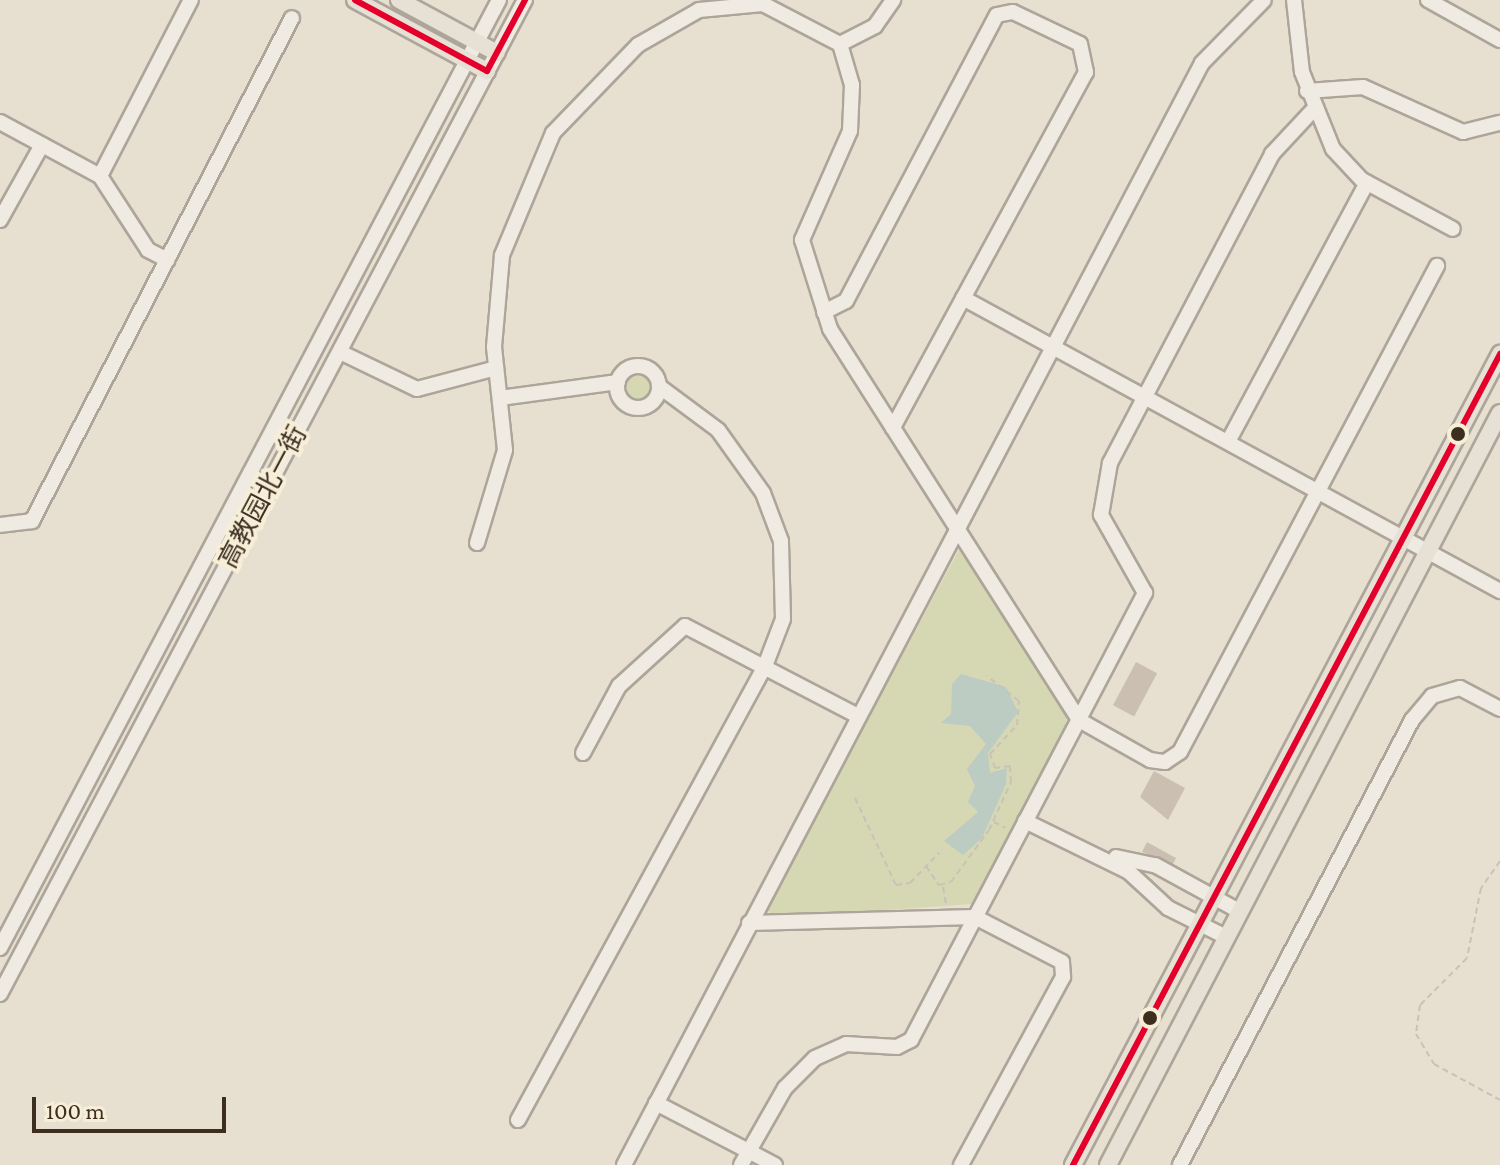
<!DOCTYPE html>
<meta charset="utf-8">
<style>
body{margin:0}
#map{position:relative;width:1500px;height:1165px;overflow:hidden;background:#e7e0d1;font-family:"Crimson Pro","Noto Sans SC",serif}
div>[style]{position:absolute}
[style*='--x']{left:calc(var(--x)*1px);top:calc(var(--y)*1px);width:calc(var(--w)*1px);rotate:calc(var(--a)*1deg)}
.green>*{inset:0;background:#d6d7b3}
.round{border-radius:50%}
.water>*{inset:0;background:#bcccc2}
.building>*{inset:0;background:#cbbfb2;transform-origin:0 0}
.path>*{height:2px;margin-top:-1px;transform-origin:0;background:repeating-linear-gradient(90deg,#c8c2b9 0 6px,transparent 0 10px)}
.roads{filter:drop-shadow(2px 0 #ada599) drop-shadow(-2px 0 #ada599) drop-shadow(0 2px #ada599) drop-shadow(0 -2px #ada599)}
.minor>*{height:14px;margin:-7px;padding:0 7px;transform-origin:7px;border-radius:7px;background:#efebe3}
.minor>.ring{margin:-7px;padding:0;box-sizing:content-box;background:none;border:14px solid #efebe3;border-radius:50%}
.major>*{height:16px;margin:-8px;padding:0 8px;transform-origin:8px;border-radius:8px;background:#e6e1d4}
.bus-1>*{height:6px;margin:-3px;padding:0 3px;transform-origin:3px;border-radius:3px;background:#e4002b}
.dots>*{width:22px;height:22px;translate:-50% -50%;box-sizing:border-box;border:4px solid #f7eed8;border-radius:50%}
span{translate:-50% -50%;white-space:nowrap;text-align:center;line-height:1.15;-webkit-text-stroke:8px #f7eed8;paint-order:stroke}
.street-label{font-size:26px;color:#3d2e20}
.scale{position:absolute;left:32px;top:1097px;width:194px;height:36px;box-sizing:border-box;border:4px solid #3d2e20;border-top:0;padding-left:10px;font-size:24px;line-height:28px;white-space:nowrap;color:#3d2e20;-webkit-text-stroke:6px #f7eed8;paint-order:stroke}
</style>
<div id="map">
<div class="green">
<i class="round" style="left:624px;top:374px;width:28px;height:28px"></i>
<i style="clip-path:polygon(960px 548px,1067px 716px,1064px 733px,972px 904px,775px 918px,766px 909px)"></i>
</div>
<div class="water">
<i style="clip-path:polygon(961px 674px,1006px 687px,1018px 712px,988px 753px,990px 773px,1007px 768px,1006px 784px,982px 838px,963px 855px,944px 841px,978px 812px,968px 802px,975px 786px,967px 769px,986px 744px,970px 726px,941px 723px,951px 714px,952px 684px)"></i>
</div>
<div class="building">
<i style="left:1136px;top:662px;width:24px;height:49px;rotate:28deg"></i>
<i style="clip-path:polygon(1154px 771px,1185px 788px,1168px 820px,1140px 797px)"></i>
<i style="clip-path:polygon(1147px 842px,1176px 858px,1173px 864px,1142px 852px)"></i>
</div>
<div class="path">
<i style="--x:855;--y:798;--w:96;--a:64.8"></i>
<i style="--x:896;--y:885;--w:14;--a:-8"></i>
<i style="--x:910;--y:883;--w:42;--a:-46"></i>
<i style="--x:994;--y:822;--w:13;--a:27"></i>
<i style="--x:1500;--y:861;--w:33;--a:125"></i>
<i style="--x:1481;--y:888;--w:71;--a:101.3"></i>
<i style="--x:1467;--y:958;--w:66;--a:135"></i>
<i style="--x:1420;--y:1005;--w:29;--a:98"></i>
<i style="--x:1416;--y:1034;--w:35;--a:59"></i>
<i style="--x:1434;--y:1064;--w:75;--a:28.6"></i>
<i style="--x:926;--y:866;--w:23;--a:56"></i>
<i style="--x:939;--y:885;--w:12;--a:-14"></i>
<i style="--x:951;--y:882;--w:64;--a:-53.8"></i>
<i style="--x:989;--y:830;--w:53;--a:-65.4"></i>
<i style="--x:1011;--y:782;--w:16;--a:-94"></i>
<i style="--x:1010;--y:766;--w:15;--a:172"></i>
<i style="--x:995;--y:768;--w:15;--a:-110"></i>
<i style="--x:990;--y:754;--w:40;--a:-47"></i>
<i style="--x:1017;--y:725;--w:24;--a:-85"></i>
<i style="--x:1019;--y:701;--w:41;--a:-142"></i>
<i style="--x:943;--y:887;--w:17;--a:80"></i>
</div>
<div class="roads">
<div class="minor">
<i style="--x:1294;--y:0;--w:72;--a:83.7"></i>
<i style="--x:1302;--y:72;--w:83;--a:68.1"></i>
<i style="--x:1333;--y:149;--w:42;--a:46.9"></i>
<i style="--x:1362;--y:180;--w:103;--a:28.3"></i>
<i style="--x:1428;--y:0;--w:82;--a:29.1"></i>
<i style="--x:840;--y:44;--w:43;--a:73.7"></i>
<i style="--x:852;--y:85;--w:46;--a:92.5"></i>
<i style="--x:850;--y:131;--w:119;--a:113.8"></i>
<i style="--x:802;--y:240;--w:93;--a:72.5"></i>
<i style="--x:830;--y:329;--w:464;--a:57.5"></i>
<i style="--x:1079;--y:720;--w:81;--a:29.4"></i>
<i style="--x:1150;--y:760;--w:15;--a:8"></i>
<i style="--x:1165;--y:762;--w:18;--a:-34"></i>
<i style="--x:1180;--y:752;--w:550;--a:-62.13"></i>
<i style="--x:1307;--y:91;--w:56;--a:-4.1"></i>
<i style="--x:1363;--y:87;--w:110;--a:24.2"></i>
<i style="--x:1463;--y:132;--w:38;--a:-14"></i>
<i style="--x:0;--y:122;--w:114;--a:28.4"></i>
<i style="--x:100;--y:176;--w:88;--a:57"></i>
<i style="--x:148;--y:250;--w:22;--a:27"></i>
<i style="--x:100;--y:176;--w:198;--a:-62.7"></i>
<i style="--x:0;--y:220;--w:86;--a:-60.8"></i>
<i style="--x:963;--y:298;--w:612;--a:28.62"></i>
<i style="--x:824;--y:312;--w:25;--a:-27"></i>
<i style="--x:846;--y:301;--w:323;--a:-62.2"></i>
<i style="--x:997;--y:15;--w:16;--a:-11"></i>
<i style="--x:1013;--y:12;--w:74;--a:25.5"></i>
<i style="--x:1080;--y:44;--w:29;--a:78"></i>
<i style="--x:1086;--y:72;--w:405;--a:118.5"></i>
<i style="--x:340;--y:352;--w:85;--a:25.7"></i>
<i style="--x:417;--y:389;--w:82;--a:-14.9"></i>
<i class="ring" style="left:617px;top:366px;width:28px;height:28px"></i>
<i style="--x:500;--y:398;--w:119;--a:-7.7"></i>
<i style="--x:1229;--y:440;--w:292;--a:-61.8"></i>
<i style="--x:0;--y:525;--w:32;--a:-7"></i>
<i style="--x:32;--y:521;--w:566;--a:-62.67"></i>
<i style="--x:477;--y:543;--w:97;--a:-73.2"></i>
<i style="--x:505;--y:450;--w:104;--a:-96.1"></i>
<i style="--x:494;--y:347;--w:92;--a:-85"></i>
<i style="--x:502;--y:255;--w:132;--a:-67.3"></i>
<i style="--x:553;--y:133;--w:122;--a:-46"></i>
<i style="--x:638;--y:45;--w:70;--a:-29.8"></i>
<i style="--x:699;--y:10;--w:64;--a:-5.4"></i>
<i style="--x:763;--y:4;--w:87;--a:27.5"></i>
<i style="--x:840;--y:44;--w:39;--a:-27"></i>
<i style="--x:875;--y:26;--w:32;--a:-55"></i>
<i style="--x:583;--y:753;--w:76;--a:-61.8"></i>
<i style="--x:619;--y:686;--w:89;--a:-42.3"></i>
<i style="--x:685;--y:626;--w:195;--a:27.5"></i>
<i style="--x:1025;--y:821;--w:116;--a:26.1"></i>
<i style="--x:1129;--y:872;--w:53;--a:42.7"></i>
<i style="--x:1168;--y:908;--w:65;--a:26.6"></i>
<i style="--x:1116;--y:857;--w:40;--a:12"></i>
<i style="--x:1155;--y:865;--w:96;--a:28.7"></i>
<i style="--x:749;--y:923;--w:226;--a:-1.5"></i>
<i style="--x:975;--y:917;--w:98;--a:27.3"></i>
<i style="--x:1062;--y:962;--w:15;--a:86"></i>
<i style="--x:1063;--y:977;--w:214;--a:118.5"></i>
<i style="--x:0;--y:948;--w:1071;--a:-62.24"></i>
<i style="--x:0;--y:994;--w:1124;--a:-62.16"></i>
<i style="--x:656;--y:1103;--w:134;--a:27.5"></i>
<i style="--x:518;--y:1120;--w:517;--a:-61.45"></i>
<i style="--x:765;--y:666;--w:50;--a:-69"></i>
<i style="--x:783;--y:619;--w:78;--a:-91.5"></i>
<i style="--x:781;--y:541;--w:51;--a:-110.6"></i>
<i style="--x:763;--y:493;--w:77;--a:-125.5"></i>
<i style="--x:718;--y:430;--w:72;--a:-143.4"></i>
<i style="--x:624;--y:1165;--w:1244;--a:-62.32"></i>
<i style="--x:1202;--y:63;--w:88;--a:-45.5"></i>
<i style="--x:741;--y:1165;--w:89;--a:-60.3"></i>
<i style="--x:785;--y:1088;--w:42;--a:-45"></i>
<i style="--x:815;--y:1058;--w:34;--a:-24"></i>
<i style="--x:846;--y:1044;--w:51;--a:3.4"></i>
<i style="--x:897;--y:1047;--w:16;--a:-27"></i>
<i style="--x:911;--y:1040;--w:505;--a:-62.37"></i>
<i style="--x:1145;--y:593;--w:90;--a:-119.4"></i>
<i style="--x:1101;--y:515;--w:53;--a:-80.2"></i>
<i style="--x:1110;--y:463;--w:349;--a:-62.3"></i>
<i style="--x:1272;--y:154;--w:60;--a:-47"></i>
<i style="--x:1180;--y:1165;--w:502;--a:-62.46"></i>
<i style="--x:1412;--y:720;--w:31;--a:-50"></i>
<i style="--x:1432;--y:696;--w:29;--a:-16"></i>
<i style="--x:1460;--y:688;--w:45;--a:27.7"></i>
</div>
<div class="major">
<i style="--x:355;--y:0;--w:150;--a:28.3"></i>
<i style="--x:399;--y:0;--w:111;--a:28.4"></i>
<i style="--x:1073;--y:1165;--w:917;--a:-62.23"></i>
<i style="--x:1108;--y:1165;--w:848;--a:-62.47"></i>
</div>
</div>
<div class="bus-1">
<i style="--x:355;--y:0;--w:150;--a:28.3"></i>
<i style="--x:487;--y:71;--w:81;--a:-61.8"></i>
<i style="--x:1073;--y:1165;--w:917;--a:-62.23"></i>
</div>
<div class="dots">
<i style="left:1458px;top:434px;background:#3d2e20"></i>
<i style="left:1150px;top:1018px;background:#3d2e20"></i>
</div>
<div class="street-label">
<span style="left:263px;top:497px;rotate:-62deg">高教园北一街</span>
</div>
<div class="scale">100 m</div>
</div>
